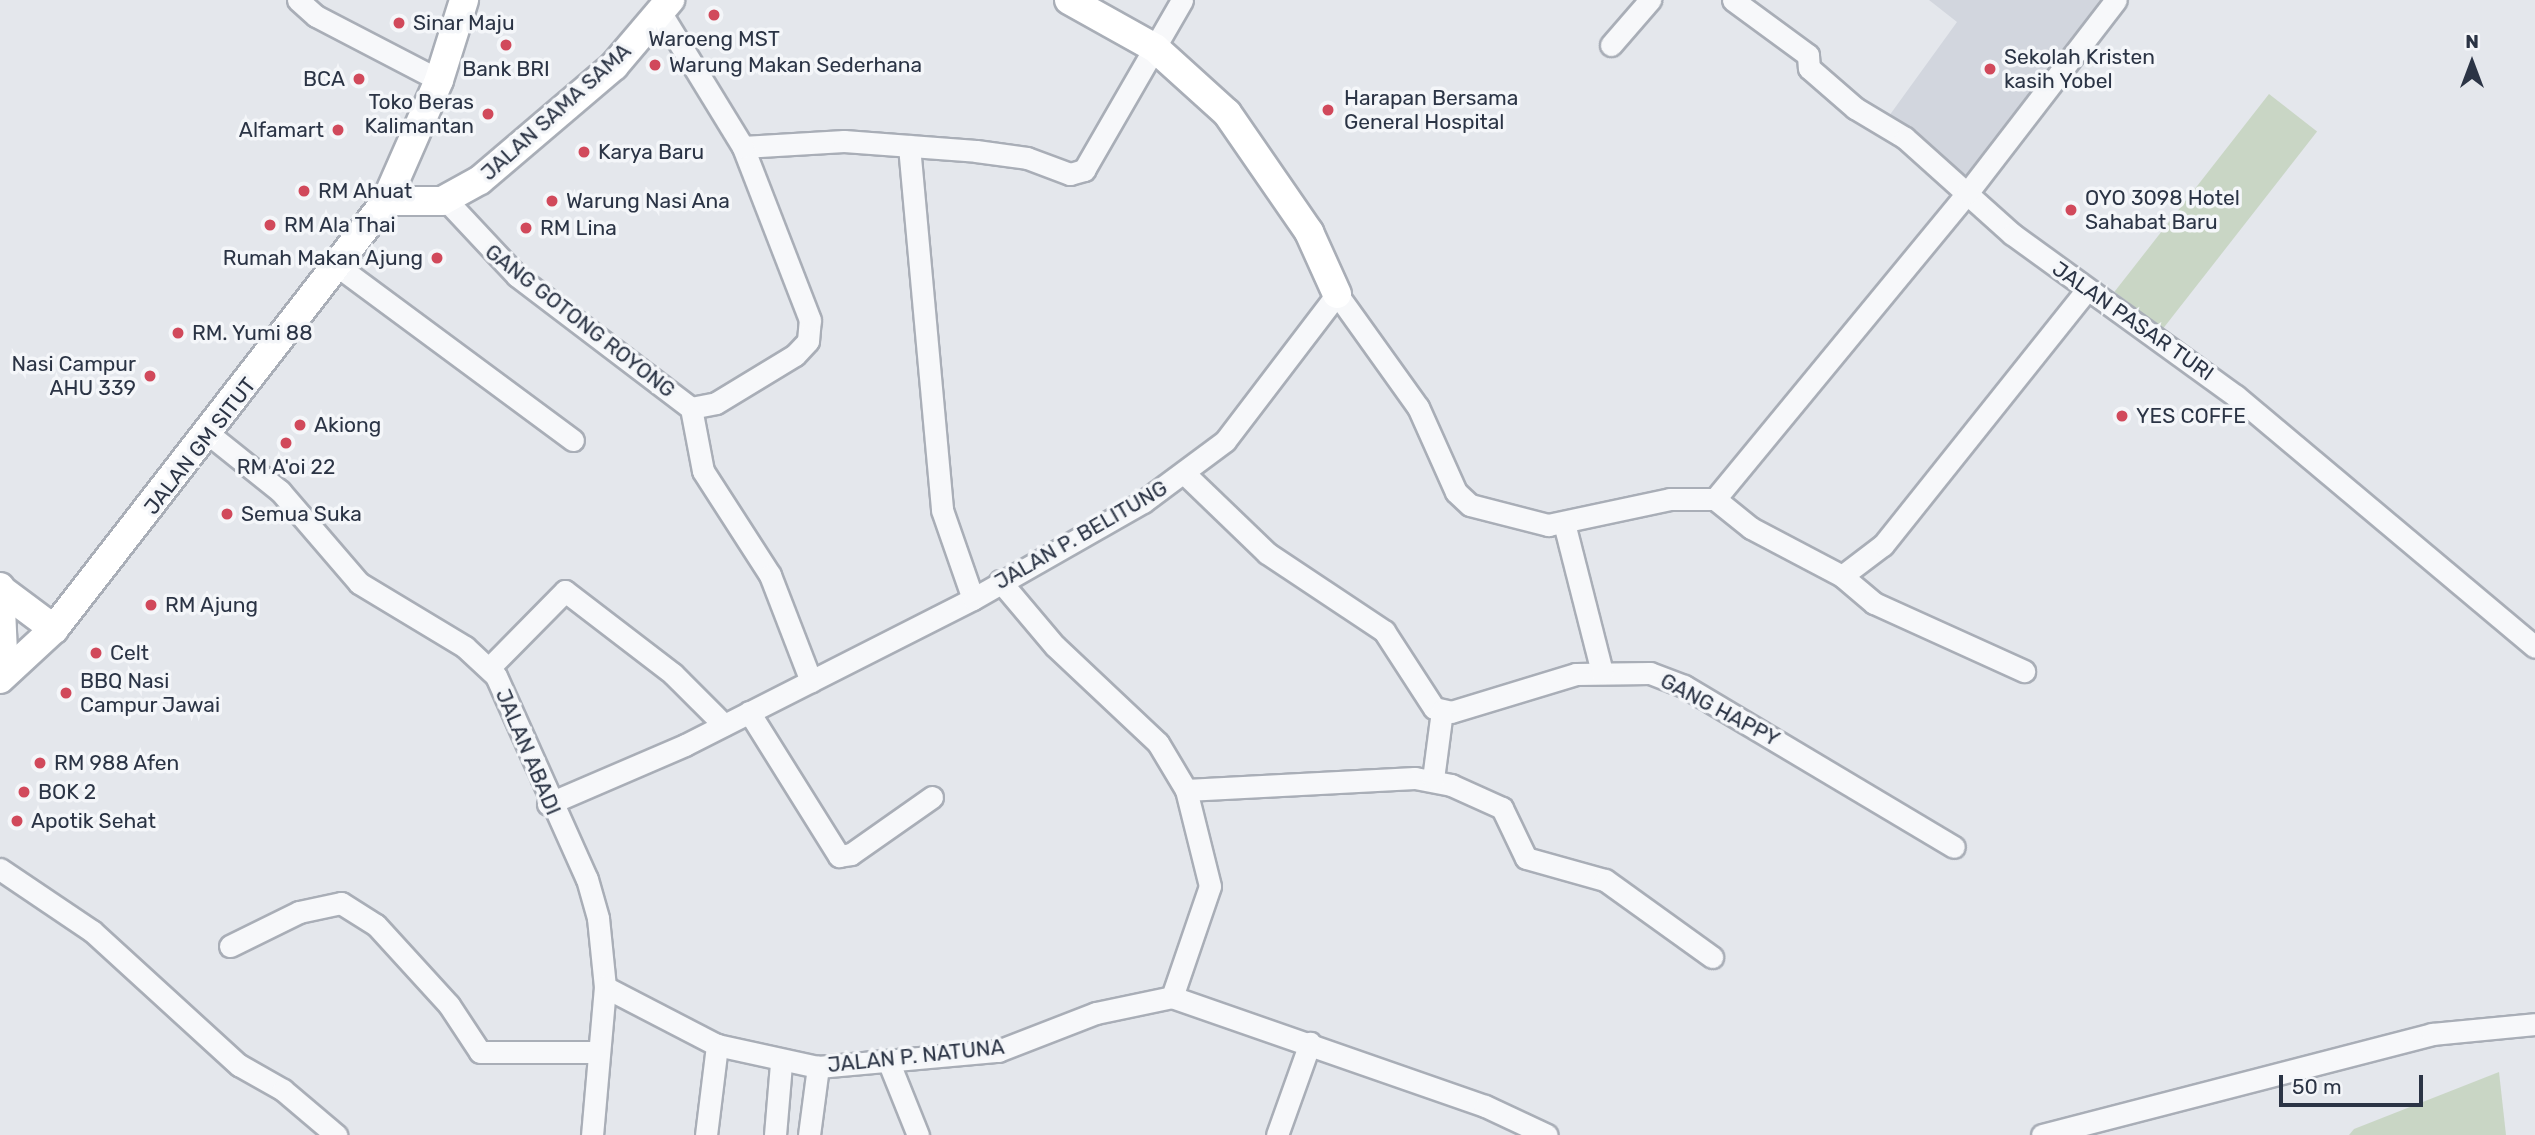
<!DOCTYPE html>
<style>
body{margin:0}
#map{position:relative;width:2535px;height:1135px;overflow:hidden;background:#e4e7ec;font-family:Rubik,sans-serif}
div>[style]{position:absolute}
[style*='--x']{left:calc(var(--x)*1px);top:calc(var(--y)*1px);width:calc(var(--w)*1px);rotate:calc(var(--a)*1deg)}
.built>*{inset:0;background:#d2d6de}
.green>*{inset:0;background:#c9d6c5;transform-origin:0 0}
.roads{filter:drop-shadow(2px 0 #a9aeb7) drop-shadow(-2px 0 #a9aeb7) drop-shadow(0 2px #a9aeb7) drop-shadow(0 -2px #a9aeb7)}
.street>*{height:21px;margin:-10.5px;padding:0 10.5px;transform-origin:10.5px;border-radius:10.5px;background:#f7f8fa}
.secondary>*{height:28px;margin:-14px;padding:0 14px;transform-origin:14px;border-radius:14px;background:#fff}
.dots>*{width:19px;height:19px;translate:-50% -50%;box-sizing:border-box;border:4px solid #f4f6f9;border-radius:50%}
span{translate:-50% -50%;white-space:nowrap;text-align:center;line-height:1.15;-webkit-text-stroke:7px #f4f6f9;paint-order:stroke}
.poi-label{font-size:21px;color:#2b3445}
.left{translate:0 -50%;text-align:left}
.right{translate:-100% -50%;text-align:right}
.street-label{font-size:21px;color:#2b3445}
.north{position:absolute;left:2437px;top:28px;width:70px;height:70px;-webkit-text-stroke:5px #f4f6f9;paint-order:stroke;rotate:0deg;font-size:19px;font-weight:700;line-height:28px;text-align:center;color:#2b3445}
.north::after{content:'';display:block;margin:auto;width:24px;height:32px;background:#2b3445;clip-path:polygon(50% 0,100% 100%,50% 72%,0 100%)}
.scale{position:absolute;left:2279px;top:1075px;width:144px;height:32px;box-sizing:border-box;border:4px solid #2b3445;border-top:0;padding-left:9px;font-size:21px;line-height:24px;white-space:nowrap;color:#2b3445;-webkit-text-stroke:5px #f4f6f9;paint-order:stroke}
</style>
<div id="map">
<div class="built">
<i style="clip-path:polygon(1929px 0,2109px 0,1967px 185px,1889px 116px,1957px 22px)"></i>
</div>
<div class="green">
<i style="left:2269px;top:94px;width:61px;height:251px;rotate:38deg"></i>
<i style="clip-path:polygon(2499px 1072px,2506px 1135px,2349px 1135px,2354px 1129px)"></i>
</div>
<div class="roads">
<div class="street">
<i style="--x:298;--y:0;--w:24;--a:42"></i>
<i style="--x:316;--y:16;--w:139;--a:27.5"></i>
<i style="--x:1733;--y:0;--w:93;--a:36.3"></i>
<i style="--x:1808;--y:55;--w:13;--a:86"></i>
<i style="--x:1809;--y:68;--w:61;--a:41"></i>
<i style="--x:1855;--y:108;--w:58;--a:31"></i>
<i style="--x:1905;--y:138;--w:144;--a:41.9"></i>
<i style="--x:2012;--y:234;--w:276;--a:35.9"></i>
<i style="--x:2236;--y:396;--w:390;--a:40"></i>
<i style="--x:1611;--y:45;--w:60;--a:-49.1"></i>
<i style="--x:909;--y:146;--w:365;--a:84.8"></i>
<i style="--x:942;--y:510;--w:94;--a:70.8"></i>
<i style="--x:743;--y:147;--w:101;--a:-3.4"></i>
<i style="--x:844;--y:141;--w:132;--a:4.3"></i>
<i style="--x:976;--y:151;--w:51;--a:7.8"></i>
<i style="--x:1027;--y:158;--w:46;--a:20.4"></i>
<i style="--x:1070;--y:174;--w:15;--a:-16"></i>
<i style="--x:1084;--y:170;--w:196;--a:-60"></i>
<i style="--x:446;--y:200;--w:104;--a:46.9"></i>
<i style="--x:517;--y:276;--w:218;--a:37.2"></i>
<i style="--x:691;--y:408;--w:25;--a:-11"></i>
<i style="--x:716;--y:403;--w:92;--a:-31.3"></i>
<i style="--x:795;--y:355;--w:19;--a:-47"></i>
<i style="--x:808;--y:341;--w:21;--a:-85"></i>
<i style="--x:810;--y:320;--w:186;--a:-111.2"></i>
<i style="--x:743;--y:147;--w:157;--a:-121.5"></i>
<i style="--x:339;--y:267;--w:291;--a:36.5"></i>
<i style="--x:691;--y:408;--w:64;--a:79.2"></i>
<i style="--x:703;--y:471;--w:124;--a:57.2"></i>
<i style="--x:770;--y:575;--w:114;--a:68.9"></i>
<i style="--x:210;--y:435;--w:90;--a:38.7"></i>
<i style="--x:280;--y:491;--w:121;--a:49.3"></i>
<i style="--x:359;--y:583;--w:124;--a:31.1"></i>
<i style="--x:465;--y:647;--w:42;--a:43.1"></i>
<i style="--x:496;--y:676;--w:222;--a:65.9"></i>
<i style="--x:587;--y:879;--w:41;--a:74.2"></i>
<i style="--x:598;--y:918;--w:69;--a:84.2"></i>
<i style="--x:605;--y:987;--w:149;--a:95"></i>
<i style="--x:1185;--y:474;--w:114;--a:43.9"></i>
<i style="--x:1267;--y:553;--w:141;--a:33.7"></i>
<i style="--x:1384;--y:631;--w:92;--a:57"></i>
<i style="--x:1434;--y:708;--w:17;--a:13"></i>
<i style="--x:1451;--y:712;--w:131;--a:-16.9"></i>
<i style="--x:1576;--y:674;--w:74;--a:-0.8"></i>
<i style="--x:1650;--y:673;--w:36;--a:21"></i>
<i style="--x:1684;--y:686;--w:314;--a:30.8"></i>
<i style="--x:1715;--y:499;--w:398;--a:-50.5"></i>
<i style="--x:1968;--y:192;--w:242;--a:-52.4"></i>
<i style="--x:1564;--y:523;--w:154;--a:75.7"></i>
<i style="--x:1842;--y:576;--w:42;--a:40.2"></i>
<i style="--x:1874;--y:603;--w:165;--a:24.4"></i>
<i style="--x:1000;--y:581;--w:85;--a:49.8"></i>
<i style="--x:1055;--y:646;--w:141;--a:43.3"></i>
<i style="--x:1158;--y:743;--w:55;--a:59.2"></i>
<i style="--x:1186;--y:790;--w:229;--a:-3"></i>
<i style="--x:1415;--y:778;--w:37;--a:11"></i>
<i style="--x:1451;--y:785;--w:56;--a:24.3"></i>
<i style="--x:1502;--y:808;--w:55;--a:64.4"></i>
<i style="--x:1526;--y:858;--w:82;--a:15.6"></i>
<i style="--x:1605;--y:880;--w:132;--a:35.7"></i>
<i style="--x:489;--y:668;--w:108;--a:-45.4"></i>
<i style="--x:565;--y:591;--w:136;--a:37.5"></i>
<i style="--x:673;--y:674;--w:72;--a:45"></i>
<i style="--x:749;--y:712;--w:170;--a:58"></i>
<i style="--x:839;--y:856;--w:12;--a:-9"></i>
<i style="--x:851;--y:854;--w:99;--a:-35.1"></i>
<i style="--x:1433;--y:779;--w:69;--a:-82.5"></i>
<i style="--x:548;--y:804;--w:149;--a:-23.3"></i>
<i style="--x:685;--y:745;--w:323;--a:-26.9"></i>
<i style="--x:973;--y:599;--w:196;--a:-29.7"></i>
<i style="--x:1143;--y:502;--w:102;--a:-36.6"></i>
<i style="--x:1225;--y:441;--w:185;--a:-52.7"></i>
<i style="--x:1337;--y:294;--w:139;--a:54.4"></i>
<i style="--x:1418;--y:407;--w:93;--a:65.9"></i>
<i style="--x:1456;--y:492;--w:19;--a:43"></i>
<i style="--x:1470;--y:505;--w:81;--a:14.4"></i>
<i style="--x:1548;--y:525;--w:125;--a:-12"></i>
<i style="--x:1670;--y:499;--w:45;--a:0"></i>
<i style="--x:1715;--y:499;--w:46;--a:38.9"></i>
<i style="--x:1751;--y:528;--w:103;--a:27.8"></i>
<i style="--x:1842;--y:576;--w:51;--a:-37.1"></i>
<i style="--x:1883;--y:545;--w:327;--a:-51.4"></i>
<i style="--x:0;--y:869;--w:111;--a:34"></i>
<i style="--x:92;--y:931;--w:199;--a:42.4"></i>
<i style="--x:239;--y:1065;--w:51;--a:29.6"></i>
<i style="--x:283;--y:1090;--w:70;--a:40.3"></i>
<i style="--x:230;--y:946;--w:77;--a:-26.2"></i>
<i style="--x:299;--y:912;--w:43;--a:-12.1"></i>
<i style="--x:341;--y:903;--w:41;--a:32.2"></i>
<i style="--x:376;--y:925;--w:108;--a:47.6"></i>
<i style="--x:449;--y:1005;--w:56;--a:56.6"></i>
<i style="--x:480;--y:1052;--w:117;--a:0"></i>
<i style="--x:605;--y:987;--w:126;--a:27.4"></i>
<i style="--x:717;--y:1045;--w:103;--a:12.3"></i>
<i style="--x:818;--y:1067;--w:181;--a:-5.1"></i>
<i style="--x:998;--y:1051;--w:105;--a:-21.2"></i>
<i style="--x:1096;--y:1013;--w:78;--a:-11.9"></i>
<i style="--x:1172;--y:997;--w:331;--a:19.2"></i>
<i style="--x:1485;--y:1106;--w:68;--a:25.1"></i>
<i style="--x:1172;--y:997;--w:117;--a:-71.1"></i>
<i style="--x:1210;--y:886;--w:99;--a:-104"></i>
<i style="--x:889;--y:1063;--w:78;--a:68.1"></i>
<i style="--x:706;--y:1135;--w:91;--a:-83"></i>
<i style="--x:775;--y:1135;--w:71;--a:-85.2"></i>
<i style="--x:809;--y:1135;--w:69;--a:-82.5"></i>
<i style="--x:1277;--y:1135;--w:98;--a:-70.3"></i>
<i style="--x:2042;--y:1135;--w:403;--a:-14.5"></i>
<i style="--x:2432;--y:1034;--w:103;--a:-5.5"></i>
</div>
<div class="secondary">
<i style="--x:1069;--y:0;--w:98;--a:29.2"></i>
<i style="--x:1155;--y:48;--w:97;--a:42.1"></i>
<i style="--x:1227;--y:113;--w:145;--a:55.4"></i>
<i style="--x:1309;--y:232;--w:68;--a:65.7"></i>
<i style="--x:386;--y:201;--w:56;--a:0"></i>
<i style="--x:442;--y:201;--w:43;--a:-28.9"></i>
<i style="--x:480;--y:180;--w:176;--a:-40.4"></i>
<i style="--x:614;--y:66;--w:87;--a:-49.7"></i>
<i style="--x:0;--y:587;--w:87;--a:87.4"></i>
<i style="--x:3;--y:591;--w:64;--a:36.7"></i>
<i style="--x:0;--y:679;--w:74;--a:-42.8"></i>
<i style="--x:54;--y:629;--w:542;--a:-52.2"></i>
<i style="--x:386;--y:201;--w:132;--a:-66.3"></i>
<i style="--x:439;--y:80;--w:84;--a:-72.6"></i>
</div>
</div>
<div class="dots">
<i style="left:714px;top:15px;background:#d1495b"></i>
<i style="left:399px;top:23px;background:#d1495b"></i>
<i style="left:506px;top:45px;background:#d1495b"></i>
<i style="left:655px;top:65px;background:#d1495b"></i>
<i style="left:1990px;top:69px;background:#d1495b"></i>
<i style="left:359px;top:79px;background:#d1495b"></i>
<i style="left:1328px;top:110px;background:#d1495b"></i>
<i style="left:488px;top:114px;background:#d1495b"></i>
<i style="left:338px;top:130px;background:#d1495b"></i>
<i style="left:584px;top:152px;background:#d1495b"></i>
<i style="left:304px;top:191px;background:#d1495b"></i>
<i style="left:552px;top:201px;background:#d1495b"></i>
<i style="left:2071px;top:210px;background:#d1495b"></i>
<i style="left:270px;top:225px;background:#d1495b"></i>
<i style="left:526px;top:228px;background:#d1495b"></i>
<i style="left:437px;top:258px;background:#d1495b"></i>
<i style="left:178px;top:333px;background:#d1495b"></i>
<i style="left:150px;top:376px;background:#d1495b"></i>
<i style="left:2122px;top:416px;background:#d1495b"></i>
<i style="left:300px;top:425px;background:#d1495b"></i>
<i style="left:286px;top:443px;background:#d1495b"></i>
<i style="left:227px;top:514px;background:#d1495b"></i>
<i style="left:151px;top:605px;background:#d1495b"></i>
<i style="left:96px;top:653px;background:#d1495b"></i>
<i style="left:66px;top:693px;background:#d1495b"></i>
<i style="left:40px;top:763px;background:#d1495b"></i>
<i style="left:24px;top:792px;background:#d1495b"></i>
<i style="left:17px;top:821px;background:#d1495b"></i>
</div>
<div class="poi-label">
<span class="left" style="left:413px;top:23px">Sinar Maju</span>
<span style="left:714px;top:39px">Waroeng MST</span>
<span class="left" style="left:2004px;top:69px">Sekolah Kristen<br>kasih Yobel</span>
<span class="left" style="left:669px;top:65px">Warung Makan Sederhana</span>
<span style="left:506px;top:69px">Bank BRI</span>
<span class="right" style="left:345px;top:79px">BCA</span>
<span class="left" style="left:1344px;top:110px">Harapan Bersama<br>General Hospital</span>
<span class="right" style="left:474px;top:114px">Toko Beras<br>Kalimantan</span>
<span class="right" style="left:324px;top:130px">Alfamart</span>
<span class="left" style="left:598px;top:152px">Karya Baru</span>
<span class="left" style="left:318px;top:191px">RM Ahuat</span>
<span class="left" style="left:2085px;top:210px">OYO 3098 Hotel<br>Sahabat Baru</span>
<span class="left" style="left:566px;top:201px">Warung Nasi Ana</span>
<span class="left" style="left:284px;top:225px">RM Ala Thai</span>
<span class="left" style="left:540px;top:228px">RM Lina</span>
<span class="right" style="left:423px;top:258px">Rumah Makan Ajung</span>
<span class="left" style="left:192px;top:333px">RM. Yumi 88</span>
<span class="right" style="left:136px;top:376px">Nasi Campur<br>AHU 339</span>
<span class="left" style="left:2136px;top:416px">YES COFFE</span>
<span class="left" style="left:314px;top:425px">Akiong</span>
<span style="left:286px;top:467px">RM A'oi 22</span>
<span class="left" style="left:241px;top:514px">Semua Suka</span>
<span class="left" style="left:165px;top:605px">RM Ajung</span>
<span class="left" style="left:110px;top:653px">Celt</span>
<span class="left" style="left:80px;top:693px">BBQ Nasi<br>Campur Jawai</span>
<span class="left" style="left:54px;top:763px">RM 988 Afen</span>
<span class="left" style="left:38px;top:792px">BOK 2</span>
<span class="left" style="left:31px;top:821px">Apotik Sehat</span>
</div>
<div class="street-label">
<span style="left:556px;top:112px;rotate:-42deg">JALAN SAMA SAMA</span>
<span style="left:580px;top:321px;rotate:38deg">GANG GOTONG ROYONG</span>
<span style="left:2133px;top:321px;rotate:35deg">JALAN PASAR TURI</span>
<span style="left:200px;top:446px;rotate:-52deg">JALAN GM SITUT</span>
<span style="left:1081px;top:535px;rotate:-30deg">JALAN P. BELITUNG</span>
<span style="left:1720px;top:710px;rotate:28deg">GANG HAPPY</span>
<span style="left:528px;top:752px;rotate:67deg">JALAN ABADI</span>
<span style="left:916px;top:1056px;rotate:-6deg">JALAN P. NATUNA</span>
</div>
<div class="north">N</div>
<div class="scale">50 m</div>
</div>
